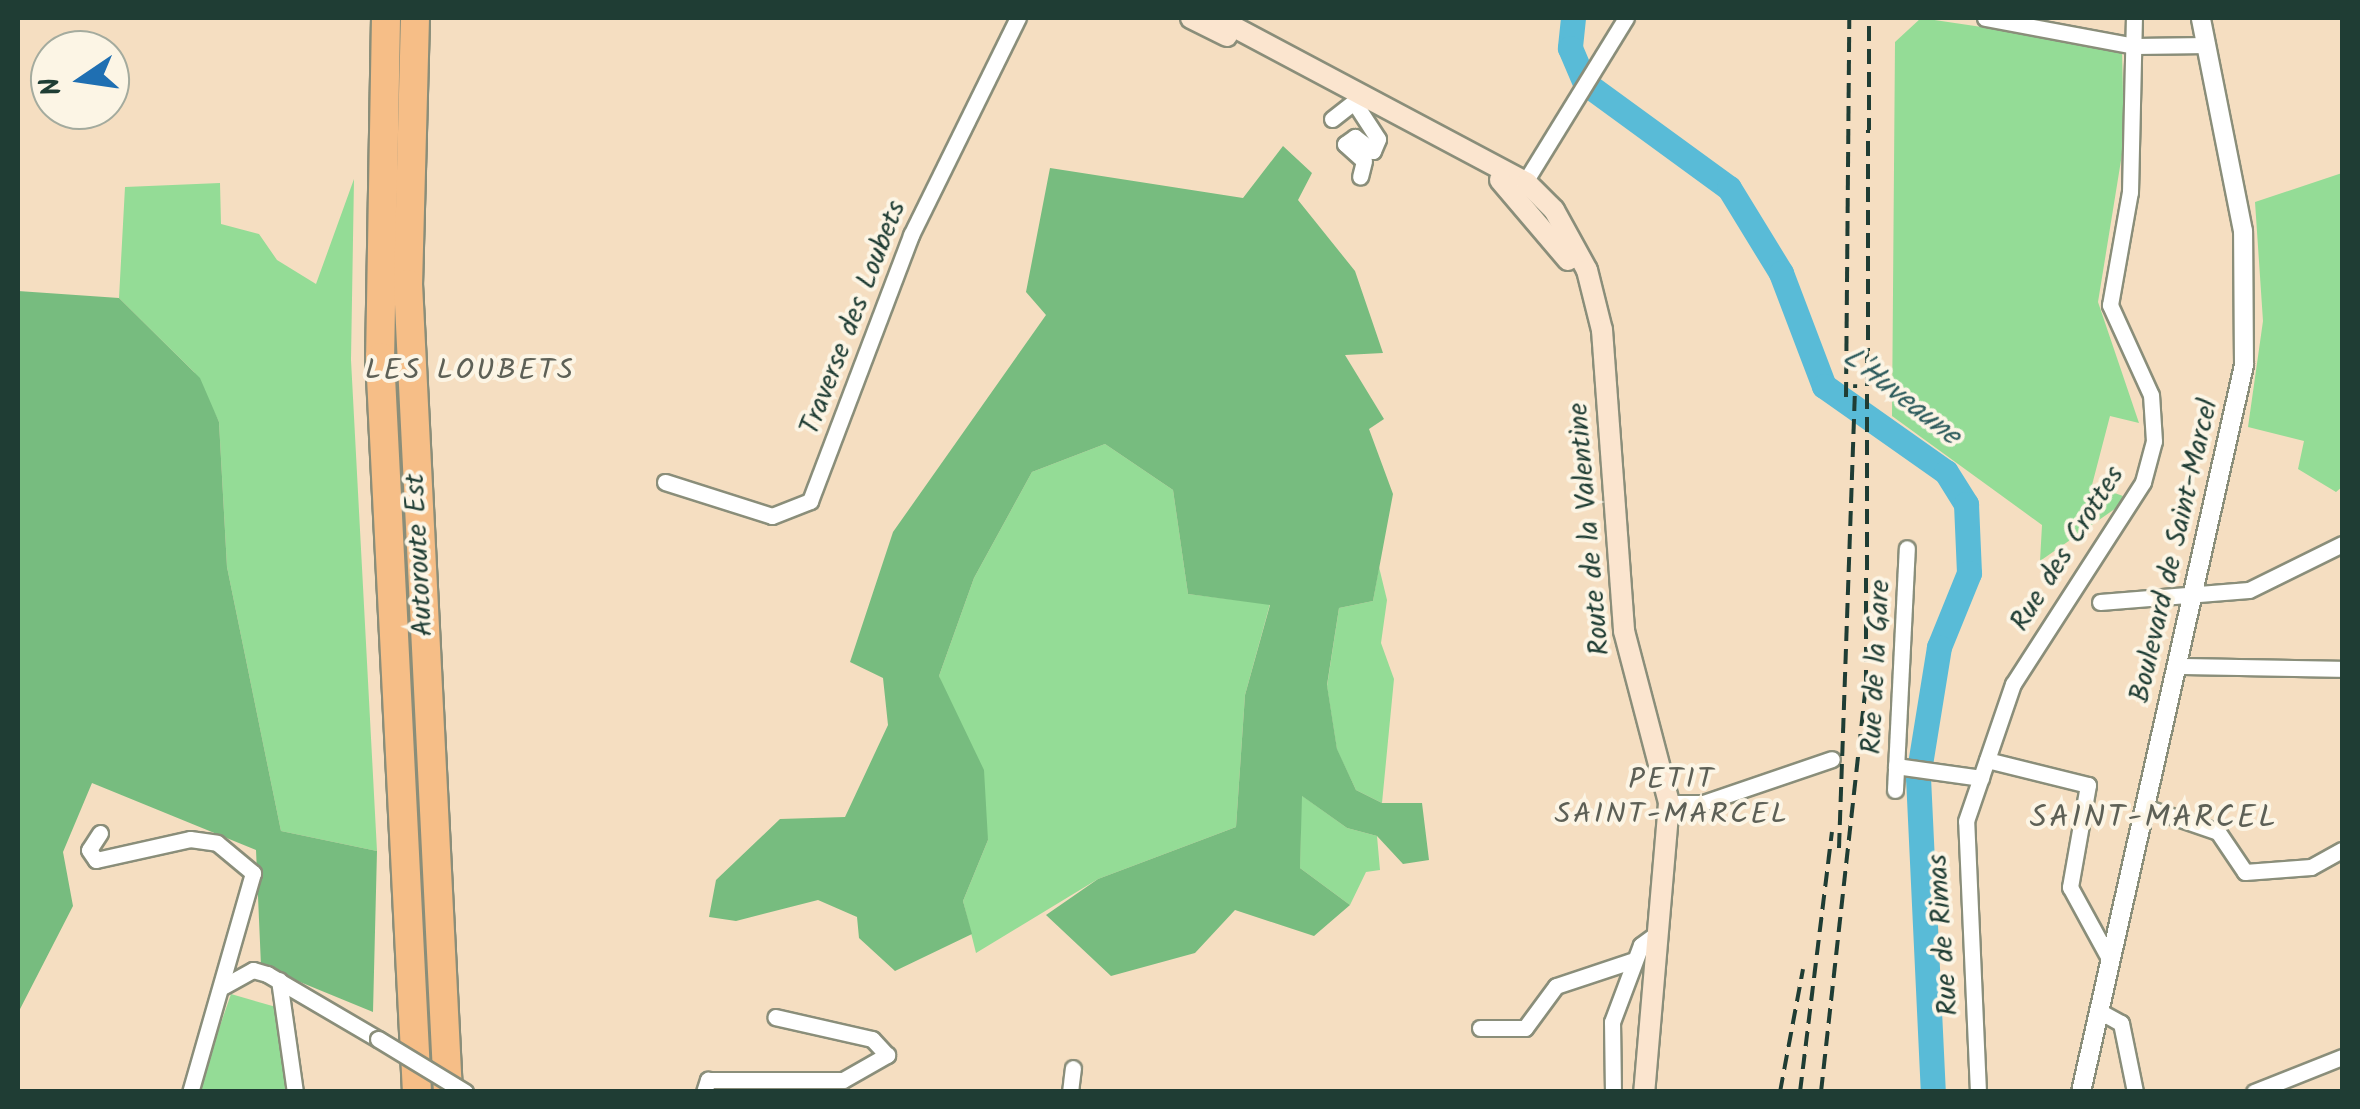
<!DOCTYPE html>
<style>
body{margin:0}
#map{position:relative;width:2360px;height:1109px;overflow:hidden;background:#f5dec1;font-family:Kalam,sans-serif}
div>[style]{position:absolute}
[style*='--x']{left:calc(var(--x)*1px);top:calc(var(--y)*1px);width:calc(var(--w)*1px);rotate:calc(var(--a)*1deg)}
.green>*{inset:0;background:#94dc96}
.forest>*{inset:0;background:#77bc7f}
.river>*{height:25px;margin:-12.5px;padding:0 12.5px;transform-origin:12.5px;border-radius:12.5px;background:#59bbd7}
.roads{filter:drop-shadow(2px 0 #8a8e7a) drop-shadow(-2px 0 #8a8e7a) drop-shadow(0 2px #8a8e7a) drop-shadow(0 -2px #8a8e7a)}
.minor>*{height:15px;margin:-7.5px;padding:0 7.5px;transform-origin:7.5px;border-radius:7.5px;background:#fff}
.tertiary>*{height:18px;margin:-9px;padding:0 9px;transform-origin:9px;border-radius:9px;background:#fff}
.secondary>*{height:20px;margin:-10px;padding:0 10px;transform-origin:10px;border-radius:10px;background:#fbe5cf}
.motorway>*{height:28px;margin:-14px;padding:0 14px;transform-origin:14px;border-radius:14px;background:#f6be87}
.rail>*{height:4px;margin-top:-2px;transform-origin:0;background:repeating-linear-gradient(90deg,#1f3d34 0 15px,transparent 0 23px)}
.bridges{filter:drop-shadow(2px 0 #8a8e7a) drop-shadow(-2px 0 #8a8e7a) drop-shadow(0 2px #8a8e7a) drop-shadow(0 -2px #8a8e7a)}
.minor-bridge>*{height:15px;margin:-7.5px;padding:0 7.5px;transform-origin:7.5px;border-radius:7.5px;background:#fff}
span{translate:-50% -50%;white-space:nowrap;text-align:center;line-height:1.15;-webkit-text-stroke:8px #fcf5e5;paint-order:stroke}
.street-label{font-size:28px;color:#1f3d34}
.neighbourhood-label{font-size:30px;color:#5d6056;letter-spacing:2.5px}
.water-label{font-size:30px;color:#2e5c5d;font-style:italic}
.quarter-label{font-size:32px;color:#5d6056;letter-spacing:2.5px}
.frame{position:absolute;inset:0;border:20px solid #1f3d34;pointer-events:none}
.north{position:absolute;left:30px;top:30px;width:100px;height:100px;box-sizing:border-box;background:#fcf5e5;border:2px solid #a4ab9e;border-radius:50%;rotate:257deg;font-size:28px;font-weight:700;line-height:40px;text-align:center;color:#1f3d34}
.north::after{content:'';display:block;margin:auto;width:35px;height:45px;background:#1f6fb2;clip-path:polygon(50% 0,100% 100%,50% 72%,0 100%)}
</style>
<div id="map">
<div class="green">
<i style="clip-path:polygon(1921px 18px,2122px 48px,2124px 142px,2098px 302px,2139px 423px,2110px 416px,2092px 485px,2123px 496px,2119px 506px,2040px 561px,2042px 525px,1892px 416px,1895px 42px)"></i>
<i style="clip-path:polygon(2342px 173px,2342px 487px,2336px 492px,2298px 469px,2304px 441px,2248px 427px,2263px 321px,2255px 202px)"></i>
<i style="clip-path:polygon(354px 179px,351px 360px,377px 851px,281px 831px,227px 567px,219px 422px,194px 372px,119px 298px,125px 187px,220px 183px,221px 224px,259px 234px,277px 260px,316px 284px)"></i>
<i style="clip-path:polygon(1105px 444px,1173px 490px,1188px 594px,1270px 604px,1245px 695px,1236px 827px,1098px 879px,976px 953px,963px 901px,988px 840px,939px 676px,974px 578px,1032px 472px)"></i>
<i style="clip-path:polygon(1379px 567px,1387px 600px,1381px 643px,1394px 679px,1382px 803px,1356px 790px,1337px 750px,1327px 686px,1339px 608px,1373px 601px)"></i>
<i style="clip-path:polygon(1301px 795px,1347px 828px,1377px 836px,1380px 870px,1366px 872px,1350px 905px,1300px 868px)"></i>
<i style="clip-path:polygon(231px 994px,276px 1007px,292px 1091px,197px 1092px)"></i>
</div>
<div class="forest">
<i style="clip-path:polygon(1283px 146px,1312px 173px,1298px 200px,1355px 271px,1383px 353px,1345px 355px,1384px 419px,1369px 429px,1393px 494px,1373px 601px,1339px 608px,1327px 685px,1337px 749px,1356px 790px,1382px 803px,1422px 803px,1429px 860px,1403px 864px,1377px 836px,1347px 828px,1302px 796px,1300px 868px,1350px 905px,1314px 936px,1235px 910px,1195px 953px,1111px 976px,1046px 915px,1098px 879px,1236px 827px,1245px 695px,1270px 605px,1188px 594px,1173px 490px,1105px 444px,1032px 472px,974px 578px,939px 676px,984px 770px,988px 840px,963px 901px,972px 934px,895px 971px,859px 938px,857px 917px,818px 900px,736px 921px,709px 917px,716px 880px,780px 819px,845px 817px,888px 725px,883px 678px,850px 662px,893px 532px,1046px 315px,1026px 292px,1050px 168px,1243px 198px)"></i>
<i style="clip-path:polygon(18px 291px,119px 298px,200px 378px,219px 422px,227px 567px,281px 831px,377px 851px,373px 1012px,261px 966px,256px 850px,92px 783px,63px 852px,73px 906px,18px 1013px)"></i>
</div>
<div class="river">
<i style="--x:1573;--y:18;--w:30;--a:96"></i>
<i style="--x:1570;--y:48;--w:38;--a:67"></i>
<i style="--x:1585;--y:83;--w:178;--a:36.1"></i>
<i style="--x:1729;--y:188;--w:100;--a:58.5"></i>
<i style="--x:1781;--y:273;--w:121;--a:69.2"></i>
<i style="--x:1824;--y:386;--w:149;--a:35.2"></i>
<i style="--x:1946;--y:472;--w:38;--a:58"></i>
<i style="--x:1966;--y:504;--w:69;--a:87.5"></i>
<i style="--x:1969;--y:573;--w:80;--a:112.1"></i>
<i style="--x:1939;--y:647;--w:132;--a:99.2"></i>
<i style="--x:1918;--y:777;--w:315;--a:87.3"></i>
</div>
<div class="roads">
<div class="minor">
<i style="--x:1985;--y:18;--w:153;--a:10.6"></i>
<i style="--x:2135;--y:46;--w:72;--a:-0.8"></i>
<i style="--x:1332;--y:119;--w:28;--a:-38"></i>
<i style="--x:1354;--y:102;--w:44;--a:57"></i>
<i style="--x:1378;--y:139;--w:13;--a:113"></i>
<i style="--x:1373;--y:151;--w:23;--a:-142"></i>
<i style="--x:1355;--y:137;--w:12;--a:145"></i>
<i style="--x:1345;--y:144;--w:25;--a:42"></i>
<i style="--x:1364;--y:161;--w:16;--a:104"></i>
<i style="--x:1520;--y:190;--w:202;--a:-58.4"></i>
<i style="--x:665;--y:482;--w:112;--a:17.6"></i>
<i style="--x:772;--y:516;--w:41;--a:-21.5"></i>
<i style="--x:810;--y:501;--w:285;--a:-69.2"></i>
<i style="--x:911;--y:235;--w:242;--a:-63.8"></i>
<i style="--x:2100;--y:602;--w:149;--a:-4.6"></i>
<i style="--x:2249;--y:590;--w:104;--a:-26.3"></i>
<i style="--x:2177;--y:666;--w:165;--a:1"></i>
<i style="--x:1987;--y:760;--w:104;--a:13.9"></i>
<i style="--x:2088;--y:785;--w:104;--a:100"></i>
<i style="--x:2070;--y:887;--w:83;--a:61.3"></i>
<i style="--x:1896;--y:766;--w:86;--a:8"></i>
<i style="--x:1895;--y:790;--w:242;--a:-87.2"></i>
<i style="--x:1669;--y:803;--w:34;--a:0"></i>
<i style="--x:1703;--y:803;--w:136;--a:-18.8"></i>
<i style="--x:2145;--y:807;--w:77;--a:18.9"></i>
<i style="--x:2218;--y:832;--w:48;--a:56"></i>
<i style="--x:2245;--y:872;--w:66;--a:-4.3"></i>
<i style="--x:2311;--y:867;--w:35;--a:-29"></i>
<i style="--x:100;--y:833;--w:20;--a:123"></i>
<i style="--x:89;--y:850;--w:12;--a:55"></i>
<i style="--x:96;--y:860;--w:96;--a:-12.6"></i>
<i style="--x:190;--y:839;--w:27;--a:8"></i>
<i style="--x:217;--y:843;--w:47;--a:39.8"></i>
<i style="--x:253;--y:873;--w:228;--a:106"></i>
<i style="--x:279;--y:980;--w:113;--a:81.9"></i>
<i style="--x:224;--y:986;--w:33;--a:-29"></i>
<i style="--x:253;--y:970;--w:15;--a:16"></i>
<i style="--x:267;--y:974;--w:129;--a:30.4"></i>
<i style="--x:2099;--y:1011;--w:25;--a:29"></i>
<i style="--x:2121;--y:1023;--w:70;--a:78.5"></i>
<i style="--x:1480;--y:1028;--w:45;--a:0"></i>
<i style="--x:1525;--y:1028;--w:52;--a:-53.6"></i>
<i style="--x:1556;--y:986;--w:82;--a:-18.4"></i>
<i style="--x:704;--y:1092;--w:13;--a:-72"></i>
<i style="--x:708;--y:1080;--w:135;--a:0"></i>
<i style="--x:843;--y:1080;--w:51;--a:-29.6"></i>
<i style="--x:887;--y:1055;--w:22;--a:-133"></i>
<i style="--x:872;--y:1039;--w:99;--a:-167.2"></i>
<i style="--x:1070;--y:1092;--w:24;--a:-83"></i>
<i style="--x:1613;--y:1092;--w:70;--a:-90.8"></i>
<i style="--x:1612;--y:1022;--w:82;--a:-69.4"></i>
<i style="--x:1641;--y:945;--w:22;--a:-36"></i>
<i style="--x:1978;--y:1092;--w:271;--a:-92.5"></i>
<i style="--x:1966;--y:821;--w:145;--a:-71.1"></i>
<i style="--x:2013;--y:684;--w:240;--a:-57.2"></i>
<i style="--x:2143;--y:482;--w:42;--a:-75"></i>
<i style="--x:2154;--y:441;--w:46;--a:-93.7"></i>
<i style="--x:2151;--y:395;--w:99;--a:-114.5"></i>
<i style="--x:2110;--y:305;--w:115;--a:-80"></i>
<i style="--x:2130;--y:192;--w:174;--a:-88.7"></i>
<i style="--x:2254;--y:1092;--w:95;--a:-21.7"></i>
</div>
<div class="tertiary">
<i style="--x:2081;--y:1092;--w:745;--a:-77.36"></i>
<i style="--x:2244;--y:365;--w:134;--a:-90.4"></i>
<i style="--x:2243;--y:231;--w:217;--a:-101.2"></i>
</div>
<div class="secondary">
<i style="--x:1191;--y:18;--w:40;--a:26.6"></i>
<i style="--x:1217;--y:18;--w:351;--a:28"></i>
<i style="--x:1527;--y:183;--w:38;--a:45"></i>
<i style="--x:1554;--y:210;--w:68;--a:61.2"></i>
<i style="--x:1587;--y:270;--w:62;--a:76"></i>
<i style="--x:1602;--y:330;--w:302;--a:85.8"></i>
<i style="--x:1624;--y:631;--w:178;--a:75.3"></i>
<i style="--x:1669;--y:803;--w:290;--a:94.9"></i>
<i style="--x:1500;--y:180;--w:105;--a:49.6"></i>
</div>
<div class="motorway">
<i style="--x:386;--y:18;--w:339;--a:91"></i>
<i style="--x:380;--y:357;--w:736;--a:87.12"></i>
<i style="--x:415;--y:18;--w:266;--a:91.5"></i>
<i style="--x:408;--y:284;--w:809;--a:87.17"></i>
</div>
</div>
<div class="rail">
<i style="--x:1846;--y:397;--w:379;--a:-89.5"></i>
<i style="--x:1839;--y:848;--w:464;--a:-88"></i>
<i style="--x:1780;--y:1092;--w:125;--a:-79.4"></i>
<i style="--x:1800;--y:1092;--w:262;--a:-83"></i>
<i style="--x:1821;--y:1092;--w:409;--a:-83.7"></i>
<i style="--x:1866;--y:685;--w:667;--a:-89.74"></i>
</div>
<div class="bridges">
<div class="minor-bridge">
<i style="--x:378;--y:1039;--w:102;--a:31.3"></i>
</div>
</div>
<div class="street-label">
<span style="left:854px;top:318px;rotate:-69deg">Traverse des Loubets</span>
<span style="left:1590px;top:529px;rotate:-95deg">Route de la Valentine</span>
<span style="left:2068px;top:549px;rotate:-58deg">Rue des Crottes</span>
<span style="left:2175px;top:551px;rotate:-77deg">Boulevard de Saint-Marcel</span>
<span style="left:420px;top:555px;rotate:-93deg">Autoroute Est</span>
<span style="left:1877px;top:667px;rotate:-87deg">Rue de la Gare</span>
<span style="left:1944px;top:935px;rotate:-94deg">Rue de Rimas</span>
</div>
<div class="neighbourhood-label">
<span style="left:470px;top:371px">LES LOUBETS</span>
<span style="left:1672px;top:797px">PETIT<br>SAINT-MARCEL</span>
</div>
<div class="water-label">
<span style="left:1901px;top:397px;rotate:38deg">L'Huveaune</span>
</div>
<div class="quarter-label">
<span style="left:2154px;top:819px">SAINT-MARCEL</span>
</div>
<div class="frame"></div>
<div class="north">N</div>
</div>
